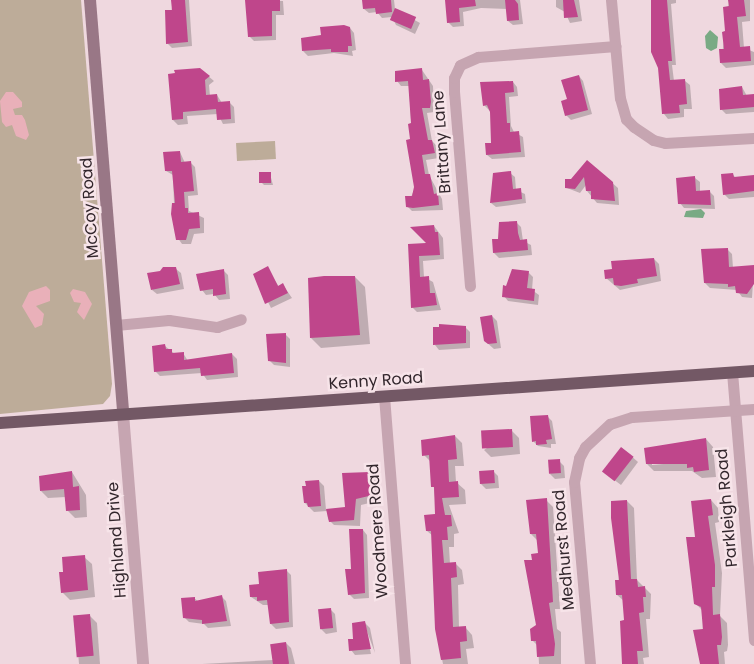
<!DOCTYPE html>
<style>
body{margin:0}
#map{position:relative;width:754px;height:664px;overflow:hidden;background:#efd8df;font-family:Poppins,sans-serif}
div>[style]{position:absolute}
[style*='--x']{left:calc(var(--x)*1px);top:calc(var(--y)*1px);width:calc(var(--w)*1px);rotate:calc(var(--a)*1deg)}
.green>*{inset:0;background:#bdac99;transform-origin:0 0}
.sand>*{inset:0;background:#e9b0b9}
.water>*{inset:0;background:#79aa84}
.shadow>*{inset:0;background:#0003}
.building>*{inset:0;background:#bf468b;transform-origin:0 0}
.minor>*{height:11px;margin:-5.5px;padding:0 5.5px;transform-origin:5.5px;border-radius:5.5px;background:#c6a5b1}
.tertiary>*{height:12px;margin:-6px;padding:0 6px;transform-origin:6px;border-radius:6px;background:#c6a5b1}
.secondary>*{height:12px;margin:-6px;padding:0 6px;transform-origin:6px;border-radius:6px;background:#997786}
.primary>*{height:12px;margin:-6px;padding:0 6px;transform-origin:6px;border-radius:6px;background:#735865}
span{translate:-50% -50%;white-space:nowrap;text-align:center;line-height:1.15;-webkit-text-stroke:5px #f7e4e9;paint-order:stroke}
.street-label{font-size:16px;color:#32262c}
</style>
<div id="map">
<div class="green">
<i style="clip-path:polygon(0 0,81px 0,112px 384px,110px 396px,103px 404px,0 414px)"></i>
<i style="left:275px;top:141px;width:18px;height:39px;rotate:87deg"></i>
</div>
<div class="sand">
<i style="clip-path:polygon(6px 92px,13px 92px,22px 102px,22px 107px,13px 109px,15px 115px,22px 115px,25px 120px,29px 135px,26px 140px,16px 136px,12px 125px,6px 127px,2px 122px,0 101px)"></i>
<i style="clip-path:polygon(46px 286px,50px 290px,50px 301px,36px 306px,44px 314px,42px 325px,35px 328px,22px 306px,29px 292px)"></i>
<i style="clip-path:polygon(73px 289px,85px 292px,92px 304px,84px 320px,77px 312px,81px 303px,74px 302px,70px 293px)"></i>
</div>
<div class="water">
<i style="clip-path:polygon(710px 30px,718px 37px,717px 48px,711px 51px,706px 48px,705px 36px)"></i>
<i style="clip-path:polygon(701px 209px,705px 213px,703px 218px,684px 217px,686px 211px)"></i>
</div>
<div class="shadow">
<i style="clip-path:polygon(173px 0,189px 0,192px 46px,172px 48px,167px 43px)"></i>
<i style="clip-path:polygon(246px 0,283px 1px,284px 15px,276px 15px,276px 40px,254px 41px,250px 37px)"></i>
<i style="clip-path:polygon(363px 0,394px 0,395px 9px,420px 23px,415px 34px,396px 25px,392px 17px,382px 18px,377px 12px,369px 13px,364px 9px)"></i>
<i style="clip-path:polygon(448px 0,520px 0,523px 24px,513px 25px,508px 21px,507px 9px,481px 8px,463px 12px,464px 26px,453px 27px,448px 22px)"></i>
<i style="clip-path:polygon(556px 0,579px 0,582px 21px,570px 23px,565px 12px,556px 7px)"></i>
<i style="clip-path:polygon(651px 0,676px 0,676px 3px,671px 4px,676px 65px,672px 65px,674px 81px,685px 81px,690px 85px,692px 109px,684px 109px,684px 117px,668px 119px,664px 114px,660px 67px,653px 52px)"></i>
<i style="clip-path:polygon(729px 0,750px 0,750px 21px,742px 22px,744px 48px,754px 52px,754px 65px,726px 68px,721px 63px)"></i>
<i style="clip-path:polygon(350px 28px,354px 33px,356px 50px,352px 51px,353px 56px,334px 53px,308px 56px,303px 51px,322px 36px)"></i>
<i style="clip-path:polygon(200px 69px,214px 81px,209px 85px,210px 96px,217px 95px,222px 103px,229px 102px,234px 107px,235px 123px,223px 124px,218px 114px,187px 116px,188px 124px,178px 125px,173px 120px)"></i>
<i style="clip-path:polygon(422px 70px,433px 86px,434px 112px,427px 113px,432px 141px,437px 146px,439px 158px,426px 160px,429px 175px,442px 199px,443px 210px,412px 211px,407px 206px,415px 188px,409px 86px,401px 86px,397px 81px)"></i>
<i style="clip-path:polygon(579px 76px,583px 81px,592px 114px,571px 120px,566px 115px,568px 100px)"></i>
<i style="clip-path:polygon(513px 82px,517px 87px,518px 96px,509px 97px,511px 126px,514px 132px,523px 137px,525px 157px,492px 159px,487px 155px,492px 144px,491px 112px,484px 105px)"></i>
<i style="clip-path:polygon(742px 87px,747px 96px,754px 95px,754px 112px,726px 114px,721px 109px)"></i>
<i style="clip-path:polygon(180px 152px,185px 163px,190px 162px,195px 167px,198px 195px,188px 196px,189px 211px,204px 218px,204px 233px,194px 234px,191px 244px,182px 244px,175px 234px,173px 175px,166px 171px)"></i>
<i style="clip-path:polygon(587px 161px,618px 188px,619px 205px,597px 203px,587px 191px,586px 185px,580px 193px,567px 188px)"></i>
<i style="clip-path:polygon(510px 173px,515px 177px,516px 190px,525px 194px,526px 203px,496px 207px,491px 203px)"></i>
<i style="clip-path:polygon(270px 174px,273px 185px,264px 185px,262px 183px)"></i>
<i style="clip-path:polygon(733px 175px,736px 178px,754px 176px,754px 197px,729px 199px,724px 194px)"></i>
<i style="clip-path:polygon(695px 178px,700px 182px,700px 192px,709px 191px,714px 196px,715px 209px,684px 208px,680px 203px)"></i>
<i style="clip-path:polygon(516px 222px,521px 227px,523px 241px,531px 245px,532px 255px,499px 258px,494px 253px,499px 240px)"></i>
<i style="clip-path:polygon(434px 226px,443px 238px,444px 259px,423px 261px,424px 277px,433px 282px,441px 310px,417px 312px,412px 307px,410px 245px,428px 244px)"></i>
<i style="clip-path:polygon(727px 249px,732px 254px,733px 268px,754px 266px,752px 298px,742px 297px,737px 290px,710px 288px,705px 283px)"></i>
<i style="clip-path:polygon(654px 259px,659px 264px,661px 281px,620px 290px,606px 278px)"></i>
<i style="clip-path:polygon(267px 268px,279px 287px,283px 285px,292px 298px,271px 308px,254px 274px)"></i>
<i style="clip-path:polygon(176px 269px,181px 273px,184px 289px,157px 294px,152px 290px)"></i>
<i style="clip-path:polygon(223px 270px,228px 275px,230px 299px,219px 300px,214px 294px,206px 295px,202px 290px,206px 272px)"></i>
<i style="clip-path:polygon(528px 272px,533px 277px,532px 290px,539px 295px,538px 305px,508px 301px,504px 296px,507px 287px)"></i>
<i style="clip-path:polygon(355px 277px,365px 287px,370px 344px,321px 348px,311px 338px)"></i>
<i style="clip-path:polygon(492px 316px,497px 321px,501px 348px,494px 349px,485px 341px)"></i>
<i style="clip-path:polygon(465px 327px,470px 332px,470px 348px,439px 350px,435px 345px)"></i>
<i style="clip-path:polygon(285px 334px,290px 339px,290px 367px,274px 365px,269px 360px)"></i>
<i style="clip-path:polygon(165px 346px,175px 354px,183px 353px,188px 361px,232px 354px,237px 359px,238px 377px,207px 380px,202px 373px,160px 376px,155px 371px)"></i>
<i style="clip-path:polygon(547px 416px,552px 421px,556px 444px,551px 444px,551px 448px,538px 446px,533px 441px)"></i>
<i style="clip-path:polygon(512px 431px,519px 438px,520px 454px,491px 457px,484px 450px)"></i>
<i style="clip-path:polygon(455px 436px,462px 443px,464px 466px,455px 466px,456px 482px,465px 490px,466px 504px,449px 505px,459px 533px,454px 534px,454px 547px,449px 547px,450px 564px,455px 563px,462px 570px,464px 584px,458px 585px,459px 628px,465px 627px,472px 635px,474px 648px,466px 649px,468px 664px,443px 664px,436px 629px,433px 536px,427px 531px,437px 516px,431px 462px,424px 455px)"></i>
<i style="clip-path:polygon(evenodd,706px 439px,713px 447px,716px 477px,702px 478px,692px 471px,654px 471px,647px 464px,706px 439px,652px 463px,674px 463px,652px 465px,652px 463px)"></i>
<i style="clip-path:polygon(622px 448px,638px 462px,621px 485px,609px 476px)"></i>
<i style="clip-path:polygon(559px 461px,564px 466px,565px 478px,555px 479px,550px 474px)"></i>
<i style="clip-path:polygon(493px 471px,498px 476px,499px 488px,486px 489px,481px 484px)"></i>
<i style="clip-path:polygon(72px 472px,86px 495px,87px 517px,75px 518px,67px 510px,66px 497px,48px 498px,41px 491px)"></i>
<i style="clip-path:polygon(370px 473px,376px 479px,378px 501px,361px 505px,360px 526px,334px 525px,328px 519px,327px 511px,314px 512px,305px 503px,319px 481px,324px 486px,326px 510px,346px 508px)"></i>
<i style="clip-path:polygon(546px 500px,553px 507px,560px 609px,555px 609px,557px 629px,561px 632px,561px 664px,539px 664px,538px 646px,532px 640px,537px 626px,526px 562px,533px 561px,539px 554px,538px 541px,531px 534px)"></i>
<i style="clip-path:polygon(711px 500px,718px 508px,719px 522px,715px 523px,722px 573px,720px 616px,727px 623px,728px 645px,727px 651px,724px 652px,725px 664px,702px 664px,703px 611px,695px 603px,696px 538px)"></i>
<i style="clip-path:polygon(627px 501px,634px 508px,637px 580px,651px 594px,650px 619px,646px 619px,649px 657px,643px 658px,644px 664px,622px 664px,626px 622px,624px 601px,617px 595px)"></i>
<i style="clip-path:polygon(363px 530px,367px 535px,369px 598px,354px 599px,349px 594px,352px 570px)"></i>
<i style="clip-path:polygon(84px 557px,92px 564px,95px 597px,70px 600px,62px 592px,65px 573px)"></i>
<i style="clip-path:polygon(286px 570px,291px 575px,293px 627px,276px 629px,271px 624px,269px 605px,263px 605px,251px 597px,261px 585px)"></i>
<i style="clip-path:polygon(221px 596px,226px 601px,231px 626px,208px 628px,204px 624px,189px 622px,184px 617px,194px 598px,199px 602px)"></i>
<i style="clip-path:polygon(330px 609px,335px 614px,337px 632px,326px 634px,321px 629px)"></i>
<i style="clip-path:polygon(89px 615px,97px 623px,100px 664px,79px 664px,75px 617px)"></i>
<i style="clip-path:polygon(365px 623px,370px 628px,375px 653px,365px 626px,371px 654px,355px 655px,351px 650px)"></i>
<i style="clip-path:polygon(286px 643px,291px 648px,295px 664px,202px 664px,273px 660px)"></i>
</div>
<div class="building">
<i style="clip-path:polygon(171px 0,185px 0,188px 42px,166px 44px,165px 10px,172px 10px)"></i>
<i style="clip-path:polygon(245px 0,280px 0,280px 11px,272px 11px,272px 36px,248px 37px)"></i>
<i style="clip-path:polygon(362px 0,391px 0,392px 12px,376px 14px,375px 8px,363px 9px)"></i>
<i style="clip-path:polygon(445px 0,475px 0,476px 6px,459px 8px,460px 22px,447px 23px)"></i>
<i style="clip-path:polygon(505px 0,515px 0,518px 4px,519px 20px,507px 21px)"></i>
<i style="clip-path:polygon(563px 0,574px 0,578px 17px,564px 18px)"></i>
<i style="clip-path:polygon(651px 0,667px 0,672px 61px,668px 61px,670px 80px,685px 79px,687px 104px,679px 105px,680px 113px,662px 114px,658px 68px,651px 52px)"></i>
<i style="clip-path:polygon(728px 0,744px 0,746px 16px,737px 17px,740px 47px,750px 46px,751px 61px,720px 63px,719px 49px,724px 49px,722px 32px,725px 31px,723px 7px,729px 6px)"></i>
<i style="left:395px;top:8px;width:23px;height:13px;rotate:23deg"></i>
<i style="clip-path:polygon(344px 25px,350px 27px,352px 46px,348px 46px,348px 52px,331px 52px,331px 49px,302px 51px,301px 38px,321px 35px,320px 27px)"></i>
<i style="clip-path:polygon(200px 68px,210px 76px,205px 80px,206px 95px,217px 94px,218px 102px,230px 101px,231px 119px,217px 120px,216px 109px,183px 112px,183px 119px,172px 120px,168px 74px,175px 73px,174px 70px)"></i>
<i style="clip-path:polygon(422px 68px,423px 80px,429px 79px,431px 102px,430px 108px,422px 108px,428px 140px,432px 140px,435px 153px,422px 155px,425px 174px,430px 174px,434px 194px,438px 193px,439px 205px,413px 208px,406px 207px,405px 196px,412px 196px,414px 187px,406px 140px,410px 139px,408px 124px,411px 123px,408px 81px,395px 82px,395px 71px)"></i>
<i style="clip-path:polygon(579px 75px,588px 110px,565px 116px,561px 101px,567px 99px,561px 80px)"></i>
<i style="clip-path:polygon(513px 81px,514px 92px,505px 93px,507px 123px,510px 123px,510px 132px,519px 131px,521px 152px,486px 155px,485px 143px,491px 143px,490px 112px,487px 105px,483px 106px,480px 82px)"></i>
<i style="clip-path:polygon(742px 86px,743px 95px,754px 94px,754px 107px,720px 110px,719px 89px)"></i>
<i style="clip-path:polygon(180px 151px,181px 162px,191px 161px,194px 191px,184px 192px,185px 208px,188px 208px,188px 213px,199px 212px,200px 228px,189px 229px,186px 240px,176px 240px,171px 214px,172px 203px,175px 203px,172px 171px,165px 171px,163px 152px)"></i>
<i style="clip-path:polygon(587px 160px,613px 182px,615px 201px,591px 199px,591px 191px,586px 191px,584px 177px,575px 189px,565px 188px,565px 179px,571px 179px)"></i>
<i style="clip-path:polygon(511px 171px,513px 189px,521px 188px,522px 199px,490px 203px,493px 173px)"></i>
<i style="left:271px;top:172px;width:11px;height:12px;rotate:90deg"></i>
<i style="clip-path:polygon(733px 173px,734px 177px,754px 175px,754px 191px,723px 195px,721px 174px)"></i>
<i style="clip-path:polygon(695px 176px,696px 191px,710px 190px,711px 205px,678px 204px,676px 178px)"></i>
<i style="clip-path:polygon(517px 221px,518px 233px,520px 240px,527px 239px,528px 250px,493px 253px,492px 239px,498px 239px,499px 222px)"></i>
<i style="clip-path:polygon(434px 225px,435px 232px,438px 232px,440px 255px,419px 256px,420px 277px,429px 276px,430px 293px,435px 293px,437px 305px,411px 308px,408px 244px,426px 243px,410px 227px)"></i>
<i style="clip-path:polygon(728px 248px,729px 267px,754px 265px,754px 284px,747px 294px,736px 293px,735px 286px,728px 287px,728px 284px,704px 283px,701px 249px)"></i>
<i style="clip-path:polygon(654px 258px,657px 276px,637px 279px,638px 283px,621px 286px,614px 285px,613px 278px,605px 279px,604px 270px,612px 269px,611px 261px)"></i>
<i style="clip-path:polygon(268px 266px,278px 286px,283px 283px,288px 293px,265px 304px,253px 274px)"></i>
<i style="clip-path:polygon(163px 267px,176px 267px,180px 284px,151px 290px,147px 273px,160px 271px)"></i>
<i style="clip-path:polygon(224px 269px,226px 294px,213px 296px,213px 289px,200px 291px,196px 274px)"></i>
<i style="clip-path:polygon(512px 269px,529px 271px,527px 288px,535px 289px,534px 301px,502px 297px,503px 285px,506px 286px)"></i>
<i style="clip-path:polygon(324px 276px,355px 276px,360px 335px,310px 338px,308px 278px)"></i>
<i style="clip-path:polygon(492px 315px,497px 343px,488px 344px,484px 341px,480px 317px)"></i>
<i style="clip-path:polygon(439px 324px,466px 326px,466px 343px,433px 345px,433px 327px,439px 327px)"></i>
<i style="clip-path:polygon(286px 333px,286px 363px,268px 361px,266px 334px)"></i>
<i style="clip-path:polygon(165px 344px,166px 349px,172px 349px,172px 353px,184px 352px,184px 360px,232px 353px,234px 373px,201px 376px,200px 368px,154px 372px,152px 346px)"></i>
<i style="clip-path:polygon(548px 415px,552px 439px,546px 440px,547px 444px,536px 445px,536px 441px,532px 442px,530px 416px)"></i>
<i style="left:512px;top:429px;width:18px;height:31px;rotate:87deg"></i>
<i style="clip-path:polygon(455px 435px,457px 459px,448px 460px,449px 482px,458px 481px,459px 497px,442px 498px,445px 515px,451px 515px,452px 526px,447px 527px,448px 540px,442px 540px,444px 563px,456px 562px,457px 577px,451px 578px,453px 627px,466px 626px,467px 641px,460px 642px,461px 658px,441px 660px,435px 629px,431px 531px,426px 531px,424px 515px,435px 514px,434px 487px,431px 487px,429px 455px,422px 456px,421px 440px)"></i>
<i style="clip-path:polygon(706px 438px,709px 470px,694px 472px,693px 467px,687px 468px,687px 464px,646px 464px,644px 448px)"></i>
<i style="left:621px;top:447px;width:16px;height:31px;rotate:38deg"></i>
<i style="left:560px;top:459px;width:14px;height:12px;rotate:86deg"></i>
<i style="left:494px;top:470px;width:13px;height:15px;rotate:86deg"></i>
<i style="clip-path:polygon(72px 471px,73px 487px,79px 486px,80px 510px,66px 511px,64px 489px,40px 491px,39px 476px)"></i>
<i style="clip-path:polygon(370px 472px,373px 495px,356px 499px,354px 520px,329px 522px,326px 509px,345px 507px,342px 473px)"></i>
<i style="clip-path:polygon(319px 480px,321px 506px,308px 507px,307px 503px,304px 503px,302px 486px,306px 486px,305px 481px)"></i>
<i style="clip-path:polygon(547px 498px,553px 602px,549px 603px,555px 644px,554px 656px,537px 657px,536px 641px,531px 641px,530px 629px,536px 625px,524px 560px,532px 560px,531px 554px,538px 553px,536px 534px,530px 534px,526px 500px)"></i>
<i style="clip-path:polygon(711px 499px,713px 515px,708px 516px,715px 565px,715px 587px,712px 587px,713px 615px,720px 614px,722px 637px,721px 645px,717px 645px,719px 664px,700px 664px,693px 630px,703px 629px,701px 607px,694px 604px,686px 537px,695px 537px,691px 501px)"></i>
<i style="clip-path:polygon(627px 500px,631px 579px,637px 579px,638px 587px,645px 586px,646px 597px,643px 597px,644px 612px,639px 613px,643px 651px,637px 651px,638px 664px,622px 664px,620px 621px,624px 620px,622px 595px,616px 595px,615px 580px,619px 580px,611px 518px,611px 501px)"></i>
<i style="clip-path:polygon(349px 529px,363px 529px,365px 593px,348px 595px,345px 569px,351px 569px)"></i>
<i style="clip-path:polygon(85px 555px,88px 590px,61px 593px,59px 572px,63px 572px,62px 557px)"></i>
<i style="clip-path:polygon(287px 569px,289px 622px,270px 624px,267px 600px,257px 601px,257px 597px,250px 597px,249px 585px,259px 584px,258px 572px)"></i>
<i style="clip-path:polygon(222px 595px,227px 621px,202px 624px,202px 620px,183px 618px,181px 598px,195px 597px,195px 601px)"></i>
<i style="left:331px;top:608px;width:20px;height:13px;rotate:84deg"></i>
<i style="left:90px;top:614px;width:42px;height:17px;rotate:85deg"></i>
<i style="clip-path:polygon(365px 621px,371px 649px,349px 651px,348px 639px,353px 639px,352px 623px)"></i>
<i style="left:286px;top:642px;width:22px;height:16px;rotate:82deg"></i>
</div>
<div class="minor">
<i style="--x:611;--y:0;--w:98;--a:84.8"></i>
<i style="--x:620;--y:98;--w:22;--a:74"></i>
<i style="--x:626;--y:119;--w:11;--a:45"></i>
<i style="--x:634;--y:127;--w:23;--a:34"></i>
<i style="--x:653;--y:140;--w:12;--a:14"></i>
<i style="--x:665;--y:143;--w:89;--a:-3.2"></i>
<i style="--x:470;--y:286;--w:195;--a:-94.7"></i>
<i style="--x:454;--y:92;--w:14;--a:-90"></i>
<i style="--x:454;--y:78;--w:14;--a:-65"></i>
<i style="--x:460;--y:65;--w:20;--a:-24"></i>
<i style="--x:478;--y:57;--w:138;--a:-4.6"></i>
<i style="--x:116;--y:325;--w:53;--a:-5.4"></i>
<i style="--x:169;--y:320;--w:49;--a:8.3"></i>
<i style="--x:217;--y:327;--w:25;--a:-18"></i>
<i style="--x:732;--y:372;--w:269;--a:85.3"></i>
<i style="--x:384;--y:396;--w:269;--a:85.5"></i>
<i style="--x:590;--y:664;--w:183;--a:-95"></i>
<i style="--x:574;--y:482;--w:25;--a:-78"></i>
<i style="--x:579;--y:458;--w:13;--a:-61"></i>
<i style="--x:585;--y:447;--w:34;--a:-43"></i>
<i style="--x:610;--y:424;--w:23;--a:-18"></i>
<i style="--x:632;--y:417;--w:122;--a:-3.8"></i>
</div>
<div class="tertiary">
<i style="--x:123;--y:414;--w:251;--a:85.4"></i>
</div>
<div class="secondary">
<i style="--x:90;--y:0;--w:415;--a:85.4"></i>
</div>
<div class="primary">
<i style="--x:0;--y:423;--w:756;--a:-3.95"></i>
</div>
<div class="street-label">
<span style="left:442px;top:142px;rotate:-94deg">Brittany Lane</span>
<span style="left:90px;top:208px;rotate:-94deg">McCoy Road</span>
<span style="left:376px;top:381px;rotate:-4deg">Kenny Road</span>
<span style="left:727px;top:508px;rotate:-95deg">Parkleigh Road</span>
<span style="left:378px;top:531px;rotate:-94deg">Woodmere Road</span>
<span style="left:117px;top:540px;rotate:-94deg">Highland Drive</span>
<span style="left:564px;top:550px;rotate:-95deg">Medhurst Road</span>
</div>
</div>
